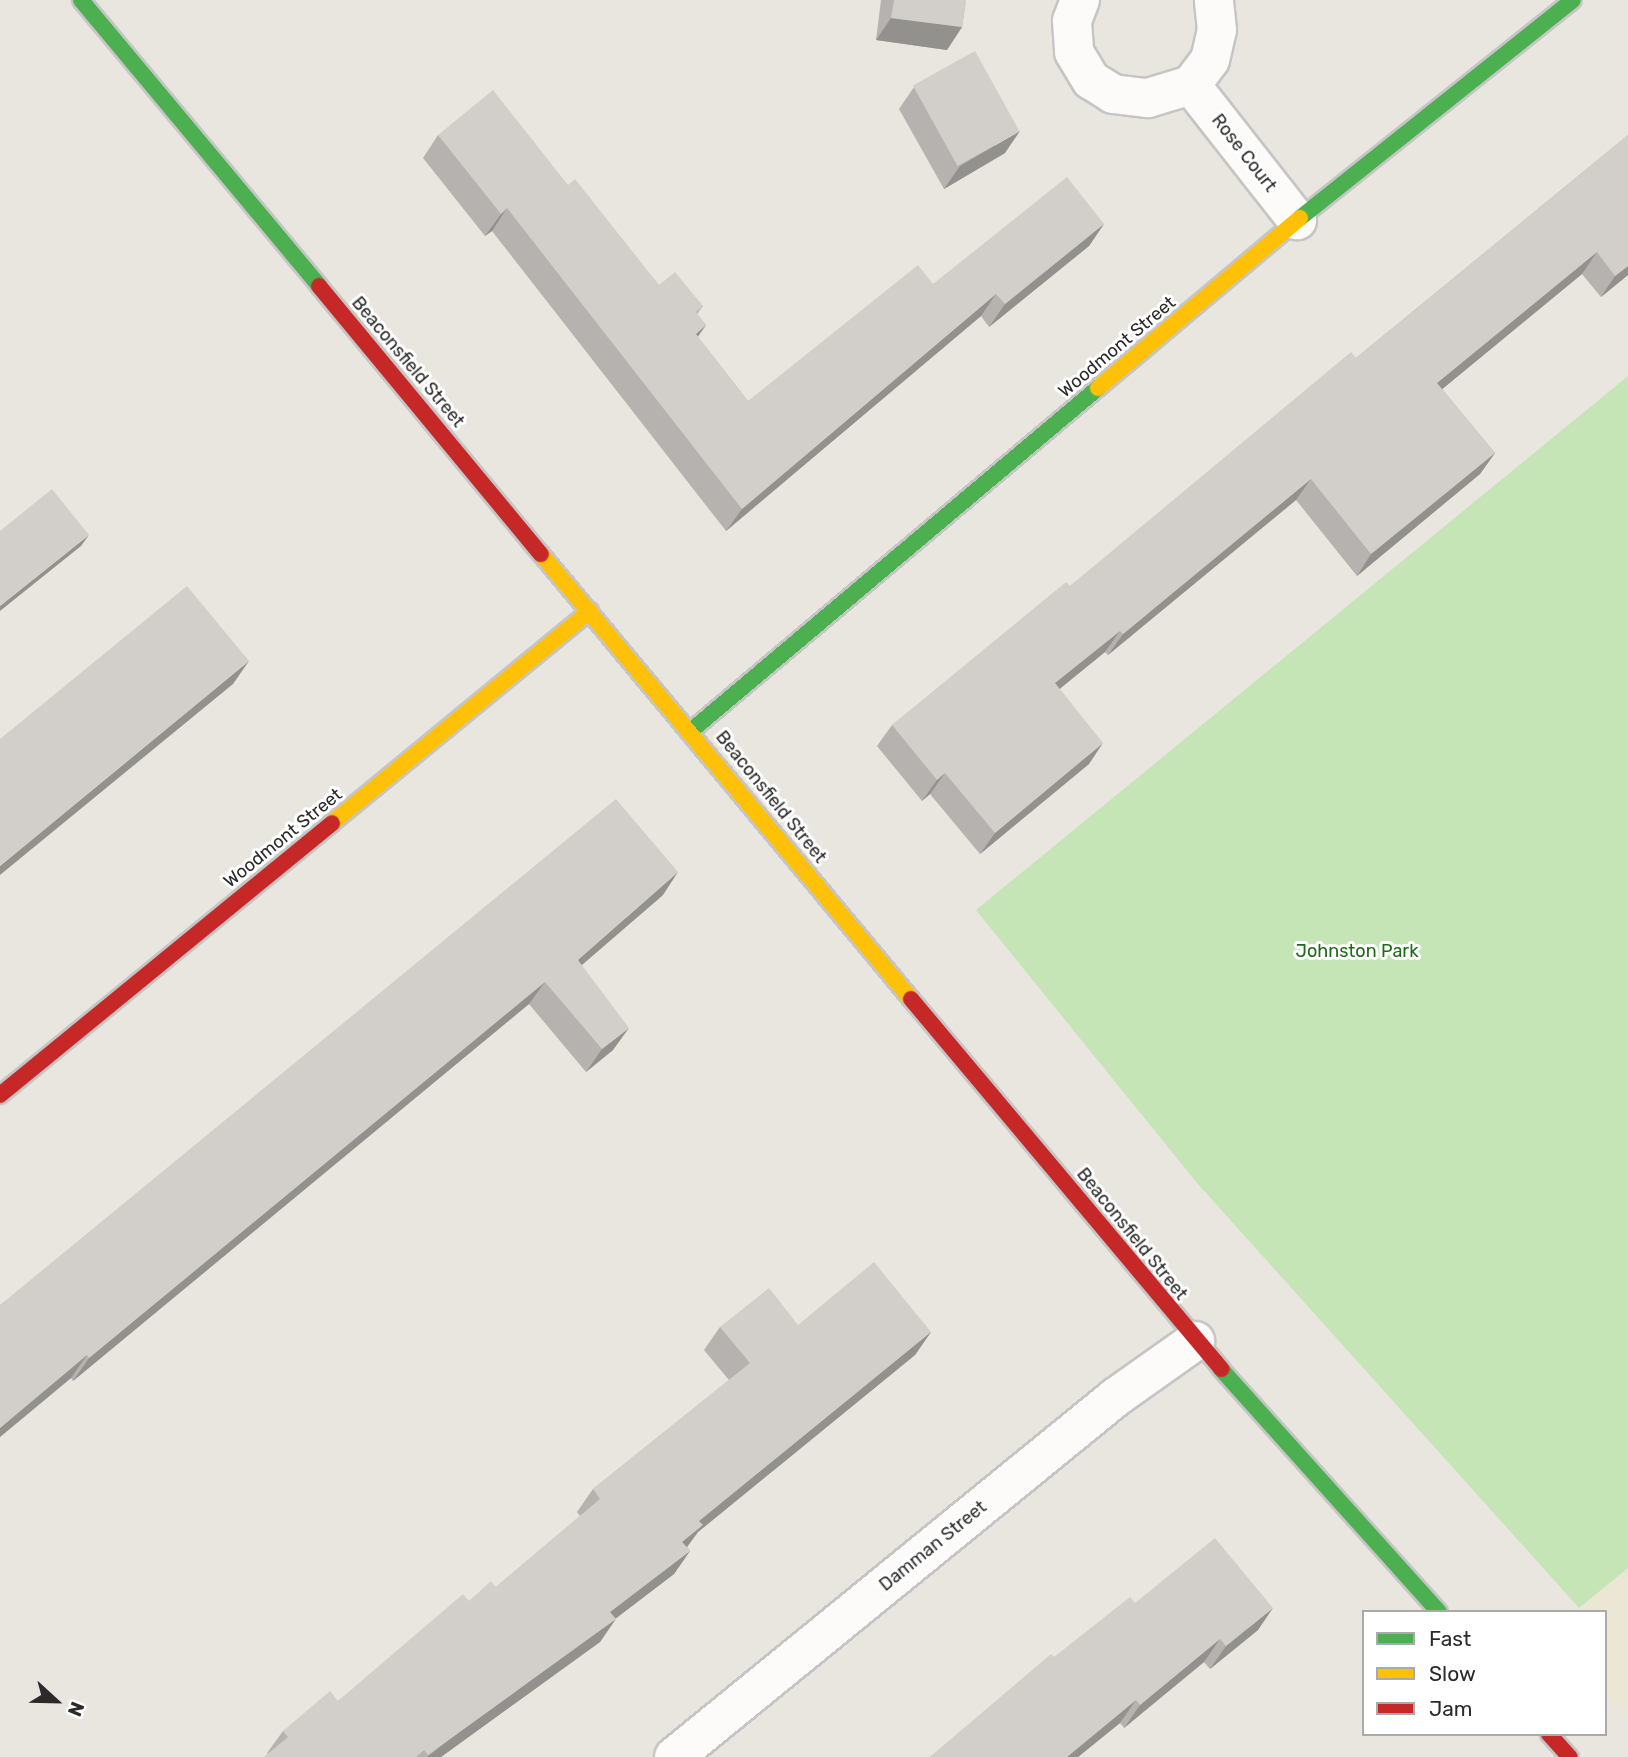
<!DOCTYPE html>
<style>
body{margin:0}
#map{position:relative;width:1628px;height:1757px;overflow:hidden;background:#e9e6e0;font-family:Rubik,sans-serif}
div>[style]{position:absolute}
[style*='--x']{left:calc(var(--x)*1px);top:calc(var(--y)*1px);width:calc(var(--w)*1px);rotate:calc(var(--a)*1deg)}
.education>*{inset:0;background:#ece7d4}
.green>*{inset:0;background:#c5e5b7}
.roads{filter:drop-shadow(2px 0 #c6c5c6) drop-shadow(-2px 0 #c6c5c6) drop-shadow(0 2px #c6c5c6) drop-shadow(0 -2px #c6c5c6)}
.street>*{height:38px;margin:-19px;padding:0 19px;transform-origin:19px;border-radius:19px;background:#fcfbfa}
.fast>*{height:16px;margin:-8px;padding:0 8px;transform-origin:8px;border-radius:8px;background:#4caf50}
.slow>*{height:16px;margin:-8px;padding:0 8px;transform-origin:8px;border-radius:8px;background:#ffc107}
.jam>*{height:16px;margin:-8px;padding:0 8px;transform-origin:8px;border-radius:8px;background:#c62828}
.wall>*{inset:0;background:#b5b2af}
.shaded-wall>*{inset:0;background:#93918e}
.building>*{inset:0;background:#d2cfcb;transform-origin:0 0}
span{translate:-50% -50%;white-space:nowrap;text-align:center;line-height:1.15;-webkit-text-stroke:6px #fff;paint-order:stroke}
.street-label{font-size:18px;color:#2a2a2a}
.park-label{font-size:18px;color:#1f6a18}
.legend{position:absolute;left:1362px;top:1610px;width:245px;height:126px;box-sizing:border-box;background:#fff;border:2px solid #aaa;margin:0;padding:9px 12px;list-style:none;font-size:21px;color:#2a2a2a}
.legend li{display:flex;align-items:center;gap:14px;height:35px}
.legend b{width:35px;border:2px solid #aaa}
.north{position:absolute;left:21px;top:1666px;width:70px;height:70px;-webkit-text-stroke:5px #fff;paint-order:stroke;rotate:112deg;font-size:19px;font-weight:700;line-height:28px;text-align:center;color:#2a2a2a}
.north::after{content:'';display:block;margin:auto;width:24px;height:32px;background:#2a2a2a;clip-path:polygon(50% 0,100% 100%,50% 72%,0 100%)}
</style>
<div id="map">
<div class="education">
<i style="clip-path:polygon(1628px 1568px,1628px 1716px,1605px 1694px,1605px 1612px,1576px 1612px)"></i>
</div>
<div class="green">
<i style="clip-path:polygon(1628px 376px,1628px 1568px,1579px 1608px,1197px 1183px,976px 910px)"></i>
</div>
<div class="roads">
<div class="street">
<i style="--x:1080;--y:0;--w:22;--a:111"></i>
<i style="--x:1072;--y:21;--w:31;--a:86"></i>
<i style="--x:1074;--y:52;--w:33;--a:59"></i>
<i style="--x:1091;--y:80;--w:26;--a:32"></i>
<i style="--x:1113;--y:94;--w:35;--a:7"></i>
<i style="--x:1148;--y:98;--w:45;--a:-16.8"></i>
<i style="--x:1191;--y:85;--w:31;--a:-53"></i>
<i style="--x:1210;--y:60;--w:31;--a:-77"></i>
<i style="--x:1217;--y:30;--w:30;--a:-96"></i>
<i style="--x:1191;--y:85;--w:172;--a:51.9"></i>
<i style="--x:674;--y:1757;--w:570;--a:-39.16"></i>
<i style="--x:1116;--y:1397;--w:97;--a:-35.3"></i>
</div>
<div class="fast">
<i style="--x:81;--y:0;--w:372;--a:50.2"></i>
<i style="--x:1300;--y:218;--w:349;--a:-38.6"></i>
<i style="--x:692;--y:730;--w:531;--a:-40.11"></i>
<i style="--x:1221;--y:1369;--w:326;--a:48.1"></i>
</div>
<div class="slow">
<i style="--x:1098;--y:388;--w:264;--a:-40.1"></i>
<i style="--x:541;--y:554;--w:579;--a:50.26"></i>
<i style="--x:332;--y:823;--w:334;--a:-39.4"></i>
</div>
<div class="jam">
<i style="--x:319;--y:286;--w:348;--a:50.4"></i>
<i style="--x:911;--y:999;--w:483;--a:50"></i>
<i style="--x:0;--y:1095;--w:429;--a:-39.3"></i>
<i style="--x:1549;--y:1734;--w:31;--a:48"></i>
</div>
</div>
<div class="wall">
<i style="clip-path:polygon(881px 0,966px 0,962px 27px,947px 50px,876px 40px)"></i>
<i style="clip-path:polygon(914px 87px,1005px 153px,944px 189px,899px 109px)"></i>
<i style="clip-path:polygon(438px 135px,568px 185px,659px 285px,703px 306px,697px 314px,706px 325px,698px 337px,748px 401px,933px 284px,1104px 224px,1089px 246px,989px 327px,981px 316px,726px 531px,492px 231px,485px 236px,423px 158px)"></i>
<i style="clip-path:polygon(1628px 135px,1628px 275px,1601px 297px,1582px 274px,1442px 389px,1495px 453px,1480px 474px,1357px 576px,1296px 500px,1108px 655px,1105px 652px,1059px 689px,1089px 764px,980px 854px,930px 794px,922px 801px,877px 746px,892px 725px,1070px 586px,1356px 358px)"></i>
<i style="clip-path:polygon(663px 895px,582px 965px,613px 1050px,586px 1072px,529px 1004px,73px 1381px,71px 1378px,0 1437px,0 1305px)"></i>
<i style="clip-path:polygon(798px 1325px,931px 1332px,915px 1355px,698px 1532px,687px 1547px,690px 1551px,674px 1574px,615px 1619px,600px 1642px,441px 1757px,264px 1757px,268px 1754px,267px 1753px,283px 1731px,338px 1701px,469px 1601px,496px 1587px,580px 1516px,577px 1512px,593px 1489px,729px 1380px,704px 1350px,720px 1327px)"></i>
<i style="clip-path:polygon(1135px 1603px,1258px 1630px,1210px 1669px,1204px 1662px,1124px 1728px,1120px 1723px,1078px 1757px,930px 1757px,1054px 1657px)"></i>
</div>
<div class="shaded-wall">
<i style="clip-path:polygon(891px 18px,962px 27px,947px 50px,876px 40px)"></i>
<i style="clip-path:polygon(1020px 131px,1005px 153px,944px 189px,960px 166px)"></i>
<i style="clip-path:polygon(507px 208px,492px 231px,485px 236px,501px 214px)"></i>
<i style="clip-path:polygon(1104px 224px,1089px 246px,989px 327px,1005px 304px)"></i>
<i style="clip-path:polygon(1597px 252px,1582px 274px,1423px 405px,1437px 383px)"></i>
<i style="clip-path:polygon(1628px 266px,1628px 275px,1601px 297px,1615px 276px)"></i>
<i style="clip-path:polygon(996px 294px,981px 316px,726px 531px,742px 509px)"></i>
<i style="clip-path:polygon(706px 325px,690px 347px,696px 334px)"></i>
<i style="clip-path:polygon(1495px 453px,1480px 474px,1357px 576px,1371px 554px)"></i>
<i style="clip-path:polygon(1311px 479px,1296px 500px,1108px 655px,1123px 634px)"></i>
<i style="clip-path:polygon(89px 535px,81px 546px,0 611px,0 606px)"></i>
<i style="clip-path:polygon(1120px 631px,1105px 652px,1040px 705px,1055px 683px)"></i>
<i style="clip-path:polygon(249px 661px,233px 684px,0 875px,0 866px)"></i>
<i style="clip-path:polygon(1103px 743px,1089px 764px,980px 854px,995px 833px)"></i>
<i style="clip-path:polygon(945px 773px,930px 794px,922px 801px,937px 780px)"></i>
<i style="clip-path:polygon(678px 872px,663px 895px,562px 982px,578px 960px)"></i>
<i style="clip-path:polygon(545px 982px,529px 1004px,73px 1381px,89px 1358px)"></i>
<i style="clip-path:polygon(629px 1028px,613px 1050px,586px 1072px,602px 1049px)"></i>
<i style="clip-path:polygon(931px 1332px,915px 1355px,698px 1532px,687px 1547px,682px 1542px,699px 1521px)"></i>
<i style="clip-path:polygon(87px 1355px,71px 1378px,0 1437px,0 1428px)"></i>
<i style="clip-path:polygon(690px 1551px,674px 1574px,602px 1629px,616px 1619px,600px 1642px,441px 1757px,427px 1757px,610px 1612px)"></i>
<i style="clip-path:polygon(1273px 1608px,1258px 1630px,1210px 1669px,1226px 1646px)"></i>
<i style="clip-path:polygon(1220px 1639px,1204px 1662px,1124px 1728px,1140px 1705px)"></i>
<i style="clip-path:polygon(1136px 1700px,1120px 1723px,1078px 1757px,1067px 1757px)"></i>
</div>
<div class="building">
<i style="clip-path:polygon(894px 0,966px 0,962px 27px,891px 18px)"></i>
<i style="left:975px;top:51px;width:92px;height:71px;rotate:61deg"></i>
<i style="clip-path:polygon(493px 90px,568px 185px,575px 179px,659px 285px,675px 272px,703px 306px,696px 312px,706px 325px,696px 334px,748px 401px,918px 265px,933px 284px,1067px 177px,1104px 224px,1005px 304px,996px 294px,742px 509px,507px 208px,501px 214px,438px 135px)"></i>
<i style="clip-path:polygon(1628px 135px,1628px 266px,1615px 276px,1597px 252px,1437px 383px,1495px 453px,1371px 554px,1311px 479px,1123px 634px,1120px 631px,1055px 683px,1103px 743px,995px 833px,945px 773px,937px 780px,892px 725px,1066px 582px,1070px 586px,1351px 352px,1356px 358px)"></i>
<i style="clip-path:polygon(52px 489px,89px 535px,0 606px,0 531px)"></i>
<i style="clip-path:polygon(187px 586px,249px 661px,0 866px,0 739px)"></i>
<i style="clip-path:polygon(616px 799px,678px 872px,578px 960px,629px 1028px,602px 1049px,545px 982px,89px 1358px,87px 1355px,0 1428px,0 1305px)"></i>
<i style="clip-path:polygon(874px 1262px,931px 1332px,699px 1521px,703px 1525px,682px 1542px,690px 1551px,610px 1612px,616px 1619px,428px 1755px,424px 1750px,416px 1757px,264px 1757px,288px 1737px,283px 1731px,330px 1691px,338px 1701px,463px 1594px,469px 1601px,491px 1581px,496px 1587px,600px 1499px,593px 1489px,750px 1363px,720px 1327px,769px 1288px,798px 1325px)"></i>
<i style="clip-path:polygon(1215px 1538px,1273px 1608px,1226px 1646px,1220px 1639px,1140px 1705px,1136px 1700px,1067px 1757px,932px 1757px,931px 1756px,1051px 1654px,1054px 1657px,1130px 1597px,1135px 1603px)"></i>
</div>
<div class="street-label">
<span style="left:1244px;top:153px;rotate:52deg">Rose Court</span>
<span style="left:1117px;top:347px;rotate:-40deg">Woodmont Street</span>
<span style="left:408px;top:362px;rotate:50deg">Beaconsfield Street</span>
<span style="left:771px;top:797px;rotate:51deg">Beaconsfield Street</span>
<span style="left:283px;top:838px;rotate:-39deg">Woodmont Street</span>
<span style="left:1132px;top:1234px;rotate:51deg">Beaconsfield Street</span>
<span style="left:933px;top:1546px;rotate:-39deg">Damman Street</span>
</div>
<div class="park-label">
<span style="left:1357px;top:951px">Johnston Park</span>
</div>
<ul class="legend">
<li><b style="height:9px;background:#4caf50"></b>Fast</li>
<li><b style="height:9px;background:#ffc107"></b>Slow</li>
<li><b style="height:9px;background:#c62828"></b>Jam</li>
</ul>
<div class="north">N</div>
</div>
